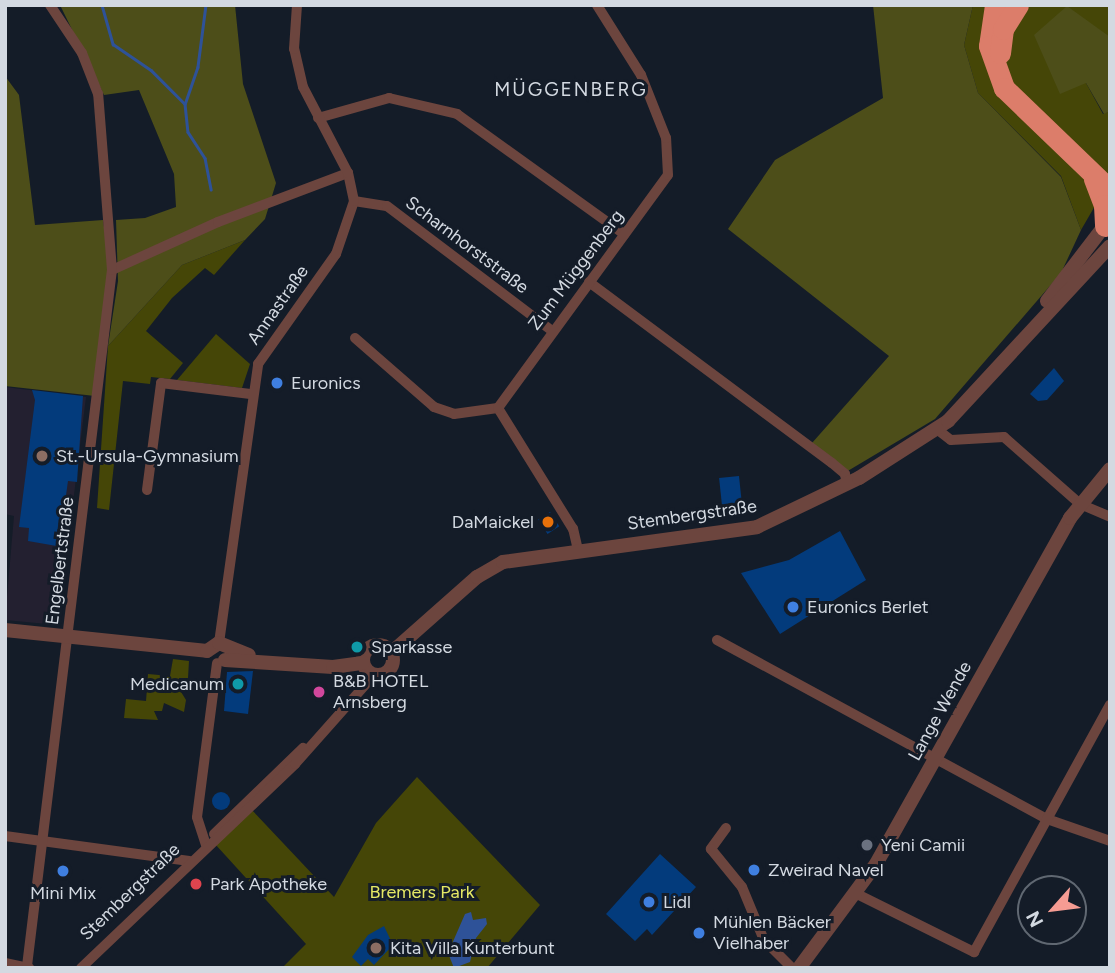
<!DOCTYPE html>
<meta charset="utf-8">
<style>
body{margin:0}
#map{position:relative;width:1115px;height:973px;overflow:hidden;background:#141c28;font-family:Figtree,sans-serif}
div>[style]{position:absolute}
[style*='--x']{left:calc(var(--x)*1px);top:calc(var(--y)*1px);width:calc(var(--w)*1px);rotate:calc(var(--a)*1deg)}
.education>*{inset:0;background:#232030}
.green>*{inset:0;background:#454607}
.forest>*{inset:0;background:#4d4e19}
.water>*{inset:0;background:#2e5298}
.stream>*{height:2.5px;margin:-1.25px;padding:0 1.25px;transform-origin:1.25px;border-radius:1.25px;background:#2e5298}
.building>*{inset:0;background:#033b7c;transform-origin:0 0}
.round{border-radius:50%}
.minor>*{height:10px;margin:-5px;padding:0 5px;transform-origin:5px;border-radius:5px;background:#6c453e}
.tertiary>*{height:14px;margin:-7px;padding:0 7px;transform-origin:7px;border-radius:7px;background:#6c453e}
.tertiary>.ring{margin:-7px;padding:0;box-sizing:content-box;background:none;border:14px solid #6c453e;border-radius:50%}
.motorway>*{height:21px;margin:-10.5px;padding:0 10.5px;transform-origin:10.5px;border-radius:10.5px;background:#dc7d6a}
.dots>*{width:19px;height:19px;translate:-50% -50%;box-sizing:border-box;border:4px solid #141c28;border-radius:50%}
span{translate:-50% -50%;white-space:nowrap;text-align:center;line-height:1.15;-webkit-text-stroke:6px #141c28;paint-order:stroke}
.street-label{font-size:18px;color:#d3d9e1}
.poi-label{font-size:18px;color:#d3d9e1}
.left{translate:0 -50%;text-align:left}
.right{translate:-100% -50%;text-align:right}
.park-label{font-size:18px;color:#e4e865}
.neighbourhood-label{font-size:19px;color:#d3d9e1;letter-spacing:2px}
.frame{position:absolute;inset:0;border:7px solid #d3d9e1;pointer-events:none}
.north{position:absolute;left:1017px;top:875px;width:70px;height:70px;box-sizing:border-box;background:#141c28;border:2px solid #606872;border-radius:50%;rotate:242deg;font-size:19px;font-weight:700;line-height:28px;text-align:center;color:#d3d9e1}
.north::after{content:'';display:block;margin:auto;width:24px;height:32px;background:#f59c93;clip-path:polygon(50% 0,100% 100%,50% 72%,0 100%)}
</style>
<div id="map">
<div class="education">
<i style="clip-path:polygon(5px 387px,86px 397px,58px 625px,5px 620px,14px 516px,5px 514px)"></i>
</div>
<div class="green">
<i style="clip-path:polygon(973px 5px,1109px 5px,1110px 37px,1086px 83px,1103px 114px,1110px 111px,1110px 180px,1081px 230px,1061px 176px,978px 93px,964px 45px)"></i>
<i style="clip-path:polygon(245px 240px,214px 275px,205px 268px,172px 298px,146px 331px,183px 363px,170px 379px,151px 377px,150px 384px,123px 381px,109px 510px,97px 508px,108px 346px,182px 265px)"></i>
<i style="clip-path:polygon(216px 334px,250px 364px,242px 388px,177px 380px)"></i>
<i style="clip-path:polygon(173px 659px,189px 661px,188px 678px,179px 678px,178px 687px,186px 700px,184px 712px,164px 703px,162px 711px,154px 711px,158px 720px,124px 718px,126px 699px,146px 701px,148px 674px,170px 676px)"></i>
<i style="clip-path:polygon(417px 777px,540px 905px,487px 968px,282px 968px,306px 944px,215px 844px,251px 809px,334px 897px,376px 823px)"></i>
</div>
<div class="forest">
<i style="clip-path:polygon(60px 5px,235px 5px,243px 84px,276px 183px,265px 219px,245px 240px,182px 265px,108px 346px,118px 281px,116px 220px,145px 218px,176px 207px,174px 174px,139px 90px,104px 95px)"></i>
<i style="clip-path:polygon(873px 5px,973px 5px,964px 45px,978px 93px,1061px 177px,1081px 230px,1061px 273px,935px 419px,846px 472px,812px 443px,889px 356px,728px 229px,775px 160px,883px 98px)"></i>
<i style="clip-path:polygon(1067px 6px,1110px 37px,1110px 111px,1104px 114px,1086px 83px,1060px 94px,1034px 35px)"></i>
<i style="clip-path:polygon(5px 76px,19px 95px,35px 225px,103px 220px,109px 262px,95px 396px,5px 386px)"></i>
</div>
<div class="water">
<i style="clip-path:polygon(471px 912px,473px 920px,486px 918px,487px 924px,476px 938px,470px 962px,454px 968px,448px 953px,465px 914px)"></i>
</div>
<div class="stream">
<i style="--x:102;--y:5;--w:41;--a:74.2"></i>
<i style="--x:113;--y:44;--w:46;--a:34.4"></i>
<i style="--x:151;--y:70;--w:47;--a:45"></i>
<i style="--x:206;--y:5;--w:63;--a:97.4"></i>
<i style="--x:198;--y:67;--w:39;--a:109"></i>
<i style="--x:185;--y:104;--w:28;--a:84"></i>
<i style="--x:188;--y:132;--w:31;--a:57"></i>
<i style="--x:205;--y:158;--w:32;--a:79"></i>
</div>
<div class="building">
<i style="clip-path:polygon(1054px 368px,1064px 381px,1047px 400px,1038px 401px,1030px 394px)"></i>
<i style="clip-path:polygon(32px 390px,83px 396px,77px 482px,68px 481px,61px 531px,69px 532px,68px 548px,28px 541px,29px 528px,19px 527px,35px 400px)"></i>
<i style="left:739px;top:476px;width:39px;height:20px;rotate:84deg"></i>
<i style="left:550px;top:512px;width:17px;height:14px;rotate:57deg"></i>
<i style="clip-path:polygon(840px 531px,866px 580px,780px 634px,741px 573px,789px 560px)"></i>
<i style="clip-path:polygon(253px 671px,248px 714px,224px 711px,227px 672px)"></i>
<i class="round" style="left:212px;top:792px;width:18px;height:18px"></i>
<i style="clip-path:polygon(660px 854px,696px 887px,652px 935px,647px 929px,635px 941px,606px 914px)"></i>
<i style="clip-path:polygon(384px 926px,393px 945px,374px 965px,368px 959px,361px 966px,352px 957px,368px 935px)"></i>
</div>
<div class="minor">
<i style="--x:318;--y:118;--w:74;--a:-15.7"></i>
<i style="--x:389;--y:98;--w:70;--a:13.2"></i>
<i style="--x:457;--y:114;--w:206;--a:35.7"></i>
<i style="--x:354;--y:201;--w:33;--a:9"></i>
<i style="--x:387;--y:206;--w:207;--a:37.1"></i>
<i style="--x:112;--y:270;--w:116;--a:-24.4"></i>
<i style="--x:218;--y:222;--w:139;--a:-20.7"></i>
<i style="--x:589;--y:282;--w:303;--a:36.7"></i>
<i style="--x:832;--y:463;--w:17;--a:40"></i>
<i style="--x:845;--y:474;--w:11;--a:80"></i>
<i style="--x:355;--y:338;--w:105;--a:41.1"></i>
<i style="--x:434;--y:407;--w:21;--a:19"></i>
<i style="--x:454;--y:414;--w:44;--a:-7.8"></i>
<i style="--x:938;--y:430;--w:16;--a:38"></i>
<i style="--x:951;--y:440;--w:53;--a:-3.2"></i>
<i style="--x:1004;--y:437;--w:101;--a:41.4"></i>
<i style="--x:1080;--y:504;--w:33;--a:23"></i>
<i style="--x:147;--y:490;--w:108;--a:-82.5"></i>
<i style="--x:161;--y:383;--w:90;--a:7"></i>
<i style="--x:578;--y:550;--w:22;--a:-103"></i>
<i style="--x:573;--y:529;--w:142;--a:-121.8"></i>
<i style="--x:498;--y:408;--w:288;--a:-53.9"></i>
<i style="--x:668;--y:175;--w:37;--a:-93"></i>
<i style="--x:666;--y:138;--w:68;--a:-111.6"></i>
<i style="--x:641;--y:75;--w:83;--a:-122.2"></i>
<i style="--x:717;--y:640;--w:375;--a:28.5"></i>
<i style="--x:1047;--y:819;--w:67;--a:19.2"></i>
<i style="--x:219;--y:643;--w:282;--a:-82"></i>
<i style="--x:258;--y:364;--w:135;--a:-54.7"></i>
<i style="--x:336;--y:254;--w:56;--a:-71.2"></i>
<i style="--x:354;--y:201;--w:29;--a:-102"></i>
<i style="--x:348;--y:173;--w:97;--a:-117.6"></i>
<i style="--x:303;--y:87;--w:39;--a:-103"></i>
<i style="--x:294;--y:49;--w:44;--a:-86.1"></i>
<i style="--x:726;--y:828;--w:26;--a:126"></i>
<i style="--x:711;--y:849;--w:49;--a:50.8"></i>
<i style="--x:742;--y:887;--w:57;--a:67.5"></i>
<i style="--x:764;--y:940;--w:40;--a:45"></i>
<i style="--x:214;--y:834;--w:124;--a:-44"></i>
<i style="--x:5;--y:836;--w:186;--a:7.7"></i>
<i style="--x:206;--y:845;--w:29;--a:-108"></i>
<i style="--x:197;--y:817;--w:155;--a:-82.6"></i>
<i style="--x:857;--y:894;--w:131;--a:26.4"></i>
<i style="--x:974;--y:952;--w:282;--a:-61.2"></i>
<i style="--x:5;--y:963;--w:25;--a:12"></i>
<i style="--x:27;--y:966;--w:701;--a:-83.04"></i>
<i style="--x:112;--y:270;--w:177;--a:-94.5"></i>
<i style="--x:98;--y:94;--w:44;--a:-111.3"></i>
<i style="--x:82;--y:53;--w:58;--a:-123.7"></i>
<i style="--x:81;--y:968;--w:296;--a:-43.6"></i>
<i style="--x:295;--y:764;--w:119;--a:-48.4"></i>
</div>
<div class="tertiary">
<i style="--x:1047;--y:301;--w:102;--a:-52.6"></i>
<i style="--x:5;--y:630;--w:203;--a:5.9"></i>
<i class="ring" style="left:363px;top:645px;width:16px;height:16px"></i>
<i style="--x:207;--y:651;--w:14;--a:-34"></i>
<i style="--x:219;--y:643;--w:32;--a:22"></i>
<i style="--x:391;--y:653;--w:115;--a:-41.5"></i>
<i style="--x:477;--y:577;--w:30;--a:-30"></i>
<i style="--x:503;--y:562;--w:256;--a:-7.8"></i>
<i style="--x:757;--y:527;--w:113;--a:-25.7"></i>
<i style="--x:859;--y:478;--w:106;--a:-32.6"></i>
<i style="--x:948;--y:421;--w:238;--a:-47.2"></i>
<i style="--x:225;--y:660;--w:108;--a:3.7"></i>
<i style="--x:333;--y:667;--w:30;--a:-8"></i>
<i style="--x:799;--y:968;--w:129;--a:-53.5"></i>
<i style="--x:876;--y:864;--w:397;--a:-60.7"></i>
<i style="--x:1070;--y:518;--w:63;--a:-50.8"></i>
</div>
<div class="motorway">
<i style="--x:995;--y:5;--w:41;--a:98.3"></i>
<i style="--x:989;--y:46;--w:45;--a:70.3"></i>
<i style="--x:1004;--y:88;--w:147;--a:43.9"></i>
<i style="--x:1000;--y:53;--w:24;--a:-83"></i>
<i style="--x:1003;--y:29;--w:28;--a:-58"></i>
<i style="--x:1094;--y:179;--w:28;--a:69"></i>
<i style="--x:1104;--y:205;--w:21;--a:87"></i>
</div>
<div class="dots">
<i style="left:277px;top:383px;background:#3f7fe0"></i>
<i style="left:42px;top:456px;background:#8d6e63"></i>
<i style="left:548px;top:522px;background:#e8710a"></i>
<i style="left:793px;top:607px;background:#3f7fe0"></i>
<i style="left:357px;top:647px;background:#0f9aa8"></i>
<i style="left:238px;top:684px;background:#0f9aa8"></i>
<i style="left:319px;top:692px;background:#d1479c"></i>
<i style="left:867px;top:845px;background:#6b7280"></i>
<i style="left:754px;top:870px;background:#3f7fe0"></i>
<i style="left:63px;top:871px;background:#3f7fe0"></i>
<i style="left:196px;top:884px;background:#e0444e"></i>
<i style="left:649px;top:902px;background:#3f7fe0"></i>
<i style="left:699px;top:933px;background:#3f7fe0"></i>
<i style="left:376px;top:948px;background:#8d6e63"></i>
</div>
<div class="street-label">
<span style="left:467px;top:245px;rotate:37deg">Scharnhorststraße</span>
<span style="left:576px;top:270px;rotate:-53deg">Zum Müggenberg</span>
<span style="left:278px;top:305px;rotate:-55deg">Annastraße</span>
<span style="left:692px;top:515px;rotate:-8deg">Stembergstraße</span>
<span style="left:60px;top:561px;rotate:-83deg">Engelbertstraße</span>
<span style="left:940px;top:711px;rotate:-61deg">Lange Wende</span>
<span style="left:130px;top:892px;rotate:-44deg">Stembergstraße</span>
</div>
<div class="poi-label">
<span class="left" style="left:291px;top:383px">Euronics</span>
<span class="left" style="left:56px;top:456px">St.-Ursula-Gymnasium</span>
<span class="right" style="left:534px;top:522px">DaMaickel</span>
<span class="left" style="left:807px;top:607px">Euronics Berlet</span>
<span class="left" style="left:371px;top:647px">Sparkasse</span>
<span class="left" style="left:333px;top:692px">B&amp;B HOTEL<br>Arnsberg</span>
<span class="right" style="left:224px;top:684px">Medicanum</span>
<span class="left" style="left:881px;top:845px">Yeni Camii</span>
<span class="left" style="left:768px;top:870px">Zweirad Navel</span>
<span class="left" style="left:210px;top:884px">Park Apotheke</span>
<span style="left:63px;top:893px">Mini Mix</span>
<span class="left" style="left:663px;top:902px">Lidl</span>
<span class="left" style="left:713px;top:933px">Mühlen Bäcker<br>Vielhaber</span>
<span class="left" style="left:390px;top:948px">Kita Villa Kunterbunt</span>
</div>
<div class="park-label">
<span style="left:422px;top:892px">Bremers Park</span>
</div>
<div class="neighbourhood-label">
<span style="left:571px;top:90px">MÜGGENBERG</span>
</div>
<div class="frame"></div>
<div class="north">N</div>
</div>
